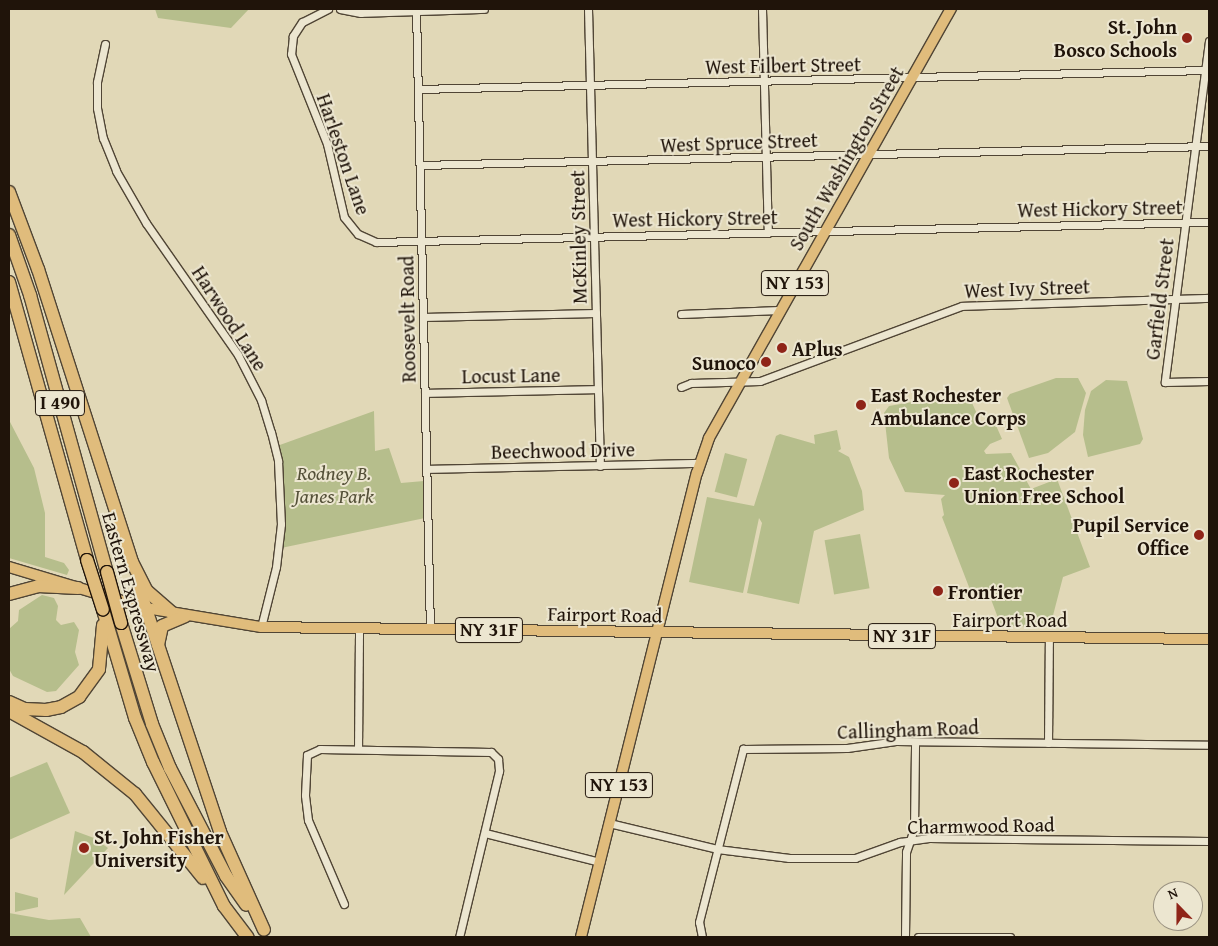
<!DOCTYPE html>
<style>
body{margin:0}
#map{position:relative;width:1218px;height:946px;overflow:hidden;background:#e1d8b7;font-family:"Gentium Book Plus",serif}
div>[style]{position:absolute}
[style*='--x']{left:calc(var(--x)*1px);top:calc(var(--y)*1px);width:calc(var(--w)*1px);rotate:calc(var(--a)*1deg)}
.green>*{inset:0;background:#b6be8c;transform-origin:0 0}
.roads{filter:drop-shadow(1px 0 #504535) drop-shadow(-1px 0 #504535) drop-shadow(0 1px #504535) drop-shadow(0 -1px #504535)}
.street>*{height:7px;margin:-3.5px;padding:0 3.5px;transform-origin:3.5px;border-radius:3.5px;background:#ece6d0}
.primary>*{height:10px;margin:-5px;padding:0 5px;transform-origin:5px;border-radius:5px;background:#e0bc7c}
.highway>*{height:12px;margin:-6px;padding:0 6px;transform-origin:6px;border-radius:6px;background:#e0bc7c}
.bridges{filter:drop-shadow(1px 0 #20140a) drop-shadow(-1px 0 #20140a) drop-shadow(0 1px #20140a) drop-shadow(0 -1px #20140a)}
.highway-bridge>*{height:12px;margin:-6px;padding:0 6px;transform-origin:6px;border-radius:6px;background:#e0bc7c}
.dots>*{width:14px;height:14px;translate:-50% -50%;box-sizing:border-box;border:2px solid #ece6d0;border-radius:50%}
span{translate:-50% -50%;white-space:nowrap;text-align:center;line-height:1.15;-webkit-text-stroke:4px #ece6d0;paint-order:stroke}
.shield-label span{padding:1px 4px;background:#ece6d0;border:1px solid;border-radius:4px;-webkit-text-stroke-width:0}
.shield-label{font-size:19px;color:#20140a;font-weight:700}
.poi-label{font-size:20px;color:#20140a;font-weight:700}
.right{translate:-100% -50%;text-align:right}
.left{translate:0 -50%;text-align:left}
.street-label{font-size:20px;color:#20140a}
.park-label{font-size:20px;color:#545038;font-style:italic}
.frame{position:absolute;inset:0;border:10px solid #20140a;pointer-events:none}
.north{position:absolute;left:1153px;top:881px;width:50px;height:50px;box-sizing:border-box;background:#ece6d0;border:1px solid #9a9281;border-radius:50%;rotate:338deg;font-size:14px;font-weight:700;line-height:20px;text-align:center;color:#20140a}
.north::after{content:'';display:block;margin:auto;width:18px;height:22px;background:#8f2418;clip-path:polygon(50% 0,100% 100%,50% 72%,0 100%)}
</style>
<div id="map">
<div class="green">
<i style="clip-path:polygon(155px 9px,249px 9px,231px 28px,158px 18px)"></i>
<i style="clip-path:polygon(1056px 378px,1078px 378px,1086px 393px,1075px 432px,1048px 453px,1029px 458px,1007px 398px,1010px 394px)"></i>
<i style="clip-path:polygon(1106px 380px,1127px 381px,1143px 439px,1140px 444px,1088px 457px,1083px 435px,1085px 410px,1091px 391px)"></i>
<i style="clip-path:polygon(968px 394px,982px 425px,994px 421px,1002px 439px,990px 444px,984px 451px,986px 454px,1011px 453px,1031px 489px,1057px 479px,1090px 567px,1063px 577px,1050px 627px,1001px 626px,989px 594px,974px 600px,942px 517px,944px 515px,941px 499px,945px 495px,905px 492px,889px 458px,884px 413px,889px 406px,918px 401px,938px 402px)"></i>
<i style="clip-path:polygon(374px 411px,375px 451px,389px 448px,401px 483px,424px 481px,425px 518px,281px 548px,277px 446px)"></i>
<i style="clip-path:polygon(9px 420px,34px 468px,45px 513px,45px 557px,64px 563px,69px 570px,67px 575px,9px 558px)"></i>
<i style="clip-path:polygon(837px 430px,841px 449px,838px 451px,849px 457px,862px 491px,864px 510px,814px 531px,799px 604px,747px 593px,762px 523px,759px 518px,743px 593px,689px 582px,707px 497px,754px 506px,776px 436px,780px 434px,815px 444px,814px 435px)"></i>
<i style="left:725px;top:453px;width:23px;height:40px;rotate:15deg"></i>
<i style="left:860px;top:534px;width:55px;height:36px;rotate:80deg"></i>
<i style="clip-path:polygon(42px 595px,54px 598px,58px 606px,56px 620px,61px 625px,74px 622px,79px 630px,75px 652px,79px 665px,56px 691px,47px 692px,13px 676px,9px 669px,9px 629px,18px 621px,19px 610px)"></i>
<i style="clip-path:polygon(47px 762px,70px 813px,9px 840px,9px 778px)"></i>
<i style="clip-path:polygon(75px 831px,94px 838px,108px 848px,64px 895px)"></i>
<i style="clip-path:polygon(15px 892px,38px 898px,38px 907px,15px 912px)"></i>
<i style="clip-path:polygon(9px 913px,49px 920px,80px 918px,91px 937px,9px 937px)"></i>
</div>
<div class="roads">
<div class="street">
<i style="--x:328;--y:9;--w:29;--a:153"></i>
<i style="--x:302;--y:22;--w:17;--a:123"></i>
<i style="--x:293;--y:36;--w:18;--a:96"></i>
<i style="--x:291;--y:54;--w:97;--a:68.2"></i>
<i style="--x:327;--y:144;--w:75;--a:76.9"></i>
<i style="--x:344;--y:217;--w:22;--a:51"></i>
<i style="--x:358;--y:234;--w:20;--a:24"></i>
<i style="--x:376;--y:242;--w:833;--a:-1.38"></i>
<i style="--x:340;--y:9;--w:21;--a:11"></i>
<i style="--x:361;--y:13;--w:123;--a:-1.9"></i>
<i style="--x:416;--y:9;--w:620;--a:88.71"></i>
<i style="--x:588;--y:9;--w:457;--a:88.5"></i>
<i style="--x:762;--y:9;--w:224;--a:88.5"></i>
<i style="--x:1209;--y:41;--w:344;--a:97.4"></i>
<i style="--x:1165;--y:382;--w:44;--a:-1.3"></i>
<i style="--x:105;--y:44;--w:39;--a:102"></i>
<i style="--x:97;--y:82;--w:26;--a:90"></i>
<i style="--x:97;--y:108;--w:31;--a:79"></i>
<i style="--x:103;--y:138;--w:35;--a:68"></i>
<i style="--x:116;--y:171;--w:60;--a:60"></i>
<i style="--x:146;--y:223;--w:161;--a:55.1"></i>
<i style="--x:238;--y:355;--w:51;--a:62.9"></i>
<i style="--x:261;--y:400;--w:34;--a:73"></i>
<i style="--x:271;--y:432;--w:30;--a:76"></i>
<i style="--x:278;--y:461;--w:63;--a:87.3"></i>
<i style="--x:281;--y:524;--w:43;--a:96.6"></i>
<i style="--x:276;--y:567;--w:62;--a:104"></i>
<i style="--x:418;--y:89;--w:791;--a:-1.38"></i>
<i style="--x:420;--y:165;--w:789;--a:-1.38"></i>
<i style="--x:681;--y:314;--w:98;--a:-2.3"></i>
<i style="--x:423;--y:317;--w:173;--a:-1.3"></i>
<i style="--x:681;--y:387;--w:11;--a:-22"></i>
<i style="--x:691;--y:383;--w:69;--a:-1.7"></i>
<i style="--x:760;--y:381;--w:215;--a:-20.4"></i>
<i style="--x:962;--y:306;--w:247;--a:-1.9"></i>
<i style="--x:425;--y:393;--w:173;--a:-1.3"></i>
<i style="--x:427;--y:469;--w:273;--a:-1.3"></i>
<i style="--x:1048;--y:743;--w:106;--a:-89.5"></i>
<i style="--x:358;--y:749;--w:120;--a:-89.5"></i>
<i style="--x:609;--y:823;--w:111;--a:13.5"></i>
<i style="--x:717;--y:849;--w:73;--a:7.1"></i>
<i style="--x:789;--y:858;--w:66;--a:0"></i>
<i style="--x:855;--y:858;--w:48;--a:-19.6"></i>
<i style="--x:900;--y:842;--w:29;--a:-8"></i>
<i style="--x:929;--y:838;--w:280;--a:0.6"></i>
<i style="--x:485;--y:833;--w:119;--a:14.2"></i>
<i style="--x:344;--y:904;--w:91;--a:-113.2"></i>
<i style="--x:308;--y:820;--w:25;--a:-97"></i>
<i style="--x:305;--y:795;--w:40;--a:-87.1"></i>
<i style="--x:307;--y:755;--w:14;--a:-25"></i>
<i style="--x:320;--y:749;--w:171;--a:1"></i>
<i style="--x:491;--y:752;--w:10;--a:45"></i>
<i style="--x:498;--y:759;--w:12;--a:85"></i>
<i style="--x:499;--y:771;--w:171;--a:103.5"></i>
<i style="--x:702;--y:937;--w:15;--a:-101"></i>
<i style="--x:699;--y:922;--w:179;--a:-75.7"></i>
<i style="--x:743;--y:749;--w:104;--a:-0.6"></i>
<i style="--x:847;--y:748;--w:49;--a:-8.1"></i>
<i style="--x:896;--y:741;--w:313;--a:0.7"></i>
<i style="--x:905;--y:937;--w:85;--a:-89.3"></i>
<i style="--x:906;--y:852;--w:24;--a:-71"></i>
<i style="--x:914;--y:829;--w:87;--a:-89.3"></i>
<i style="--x:918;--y:937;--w:92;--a:0"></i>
</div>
<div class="primary">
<i style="--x:9;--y:567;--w:143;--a:16.7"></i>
<i style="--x:146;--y:608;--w:117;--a:9.4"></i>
<i style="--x:261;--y:627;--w:948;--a:0.73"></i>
<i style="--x:581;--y:937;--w:478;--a:-76"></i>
<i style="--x:697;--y:473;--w:37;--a:-71"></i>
<i style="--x:709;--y:438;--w:493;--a:-60.6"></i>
</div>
<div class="highway">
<i style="--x:9;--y:192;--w:82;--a:69.4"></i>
<i style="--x:38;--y:269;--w:308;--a:72.2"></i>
<i style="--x:132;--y:562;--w:33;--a:63"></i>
<i style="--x:147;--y:591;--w:35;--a:41"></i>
<i style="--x:9;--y:235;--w:64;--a:70.7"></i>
<i style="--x:30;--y:295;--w:288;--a:74.5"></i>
<i style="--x:9;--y:282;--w:289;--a:74.3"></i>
<i style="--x:138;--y:585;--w:260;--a:71.6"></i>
<i style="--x:220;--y:832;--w:107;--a:65.8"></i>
<i style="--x:9;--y:594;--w:30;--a:-15"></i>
<i style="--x:38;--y:586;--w:40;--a:2.9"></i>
<i style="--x:103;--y:610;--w:113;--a:73.5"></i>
<i style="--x:135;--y:718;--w:48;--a:67.8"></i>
<i style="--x:153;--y:762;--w:161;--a:63.8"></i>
<i style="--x:224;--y:906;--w:39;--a:53"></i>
<i style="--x:121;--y:623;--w:106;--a:72.9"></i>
<i style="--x:152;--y:724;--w:48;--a:67.8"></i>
<i style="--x:170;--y:768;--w:122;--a:62.6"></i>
<i style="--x:226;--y:876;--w:35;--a:55"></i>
<i style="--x:158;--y:645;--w:19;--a:-78"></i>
<i style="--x:162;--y:626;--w:25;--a:-23"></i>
<i style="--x:9;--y:702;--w:17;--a:24"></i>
<i style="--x:25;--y:709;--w:21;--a:3"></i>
<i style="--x:46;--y:710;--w:15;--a:-11"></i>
<i style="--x:61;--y:707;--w:21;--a:-29"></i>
<i style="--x:79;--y:697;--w:34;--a:-54"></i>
<i style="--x:99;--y:669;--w:44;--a:-84.8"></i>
<i style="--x:9;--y:711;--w:85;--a:29"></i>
<i style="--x:83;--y:752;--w:67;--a:38.9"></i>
<i style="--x:135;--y:794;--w:108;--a:51"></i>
</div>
</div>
<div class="bridges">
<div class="highway-bridge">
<i style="--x:87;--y:560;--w:52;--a:72.3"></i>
<i style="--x:107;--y:572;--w:53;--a:74.6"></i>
</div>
</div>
<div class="dots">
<i style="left:1187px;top:38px;background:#8f2418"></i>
<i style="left:782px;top:348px;background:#8f2418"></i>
<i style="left:766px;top:362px;background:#8f2418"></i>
<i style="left:861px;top:405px;background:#8f2418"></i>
<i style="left:954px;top:483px;background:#8f2418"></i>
<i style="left:1199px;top:535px;background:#8f2418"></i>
<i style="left:938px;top:591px;background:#8f2418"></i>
<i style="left:84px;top:848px;background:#8f2418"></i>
</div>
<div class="shield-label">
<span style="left:795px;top:283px">NY 153</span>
<span style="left:60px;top:403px">I 490</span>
<span style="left:489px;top:630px">NY 31F</span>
<span style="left:902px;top:636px">NY 31F</span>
<span style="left:619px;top:785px">NY 153</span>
</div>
<div class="poi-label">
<span class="right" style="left:1177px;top:38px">St. John<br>Bosco Schools</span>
<span class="left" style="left:792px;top:348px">APlus</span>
<span class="right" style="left:756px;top:362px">Sunoco</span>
<span class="left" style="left:871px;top:406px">East Rochester<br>Ambulance Corps</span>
<span class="left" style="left:964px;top:484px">East Rochester<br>Union Free School</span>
<span class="right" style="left:1189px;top:536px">Pupil Service<br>Office</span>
<span class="left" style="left:948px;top:591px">Frontier</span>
<span class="left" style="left:94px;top:848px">St. John Fisher<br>University</span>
</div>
<div class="street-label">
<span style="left:783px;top:65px;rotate:-1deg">West Filbert Street</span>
<span style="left:739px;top:142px;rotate:-2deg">West Spruce Street</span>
<span style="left:344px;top:154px;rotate:71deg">Harleston Lane</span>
<span style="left:846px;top:158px;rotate:-60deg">South Washington Street</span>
<span style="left:1100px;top:208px;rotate:-1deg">West Hickory Street</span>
<span style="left:695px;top:218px;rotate:-1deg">West Hickory Street</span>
<span style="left:578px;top:237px;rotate:-91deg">McKinley Street</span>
<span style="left:1027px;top:288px;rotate:-2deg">West Ivy Street</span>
<span style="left:1159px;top:299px;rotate:-83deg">Garfield Street</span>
<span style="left:230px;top:318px;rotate:57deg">Harwood Lane</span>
<span style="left:407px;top:319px;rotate:-91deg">Roosevelt Road</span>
<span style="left:511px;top:375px;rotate:-1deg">Locust Lane</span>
<span style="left:563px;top:450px;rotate:-1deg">Beechwood Drive</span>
<span style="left:132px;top:592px;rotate:74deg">Eastern Expressway</span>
<span style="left:605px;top:614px;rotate:1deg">Fairport Road</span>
<span style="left:1010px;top:619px">Fairport Road</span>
<span style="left:908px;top:729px;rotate:-2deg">Callingham Road</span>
<span style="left:981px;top:825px;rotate:-1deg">Charmwood Road</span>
</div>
<div class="park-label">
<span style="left:334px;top:484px">Rodney B.<br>Janes Park</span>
</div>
<div class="frame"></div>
<div class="north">N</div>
</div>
